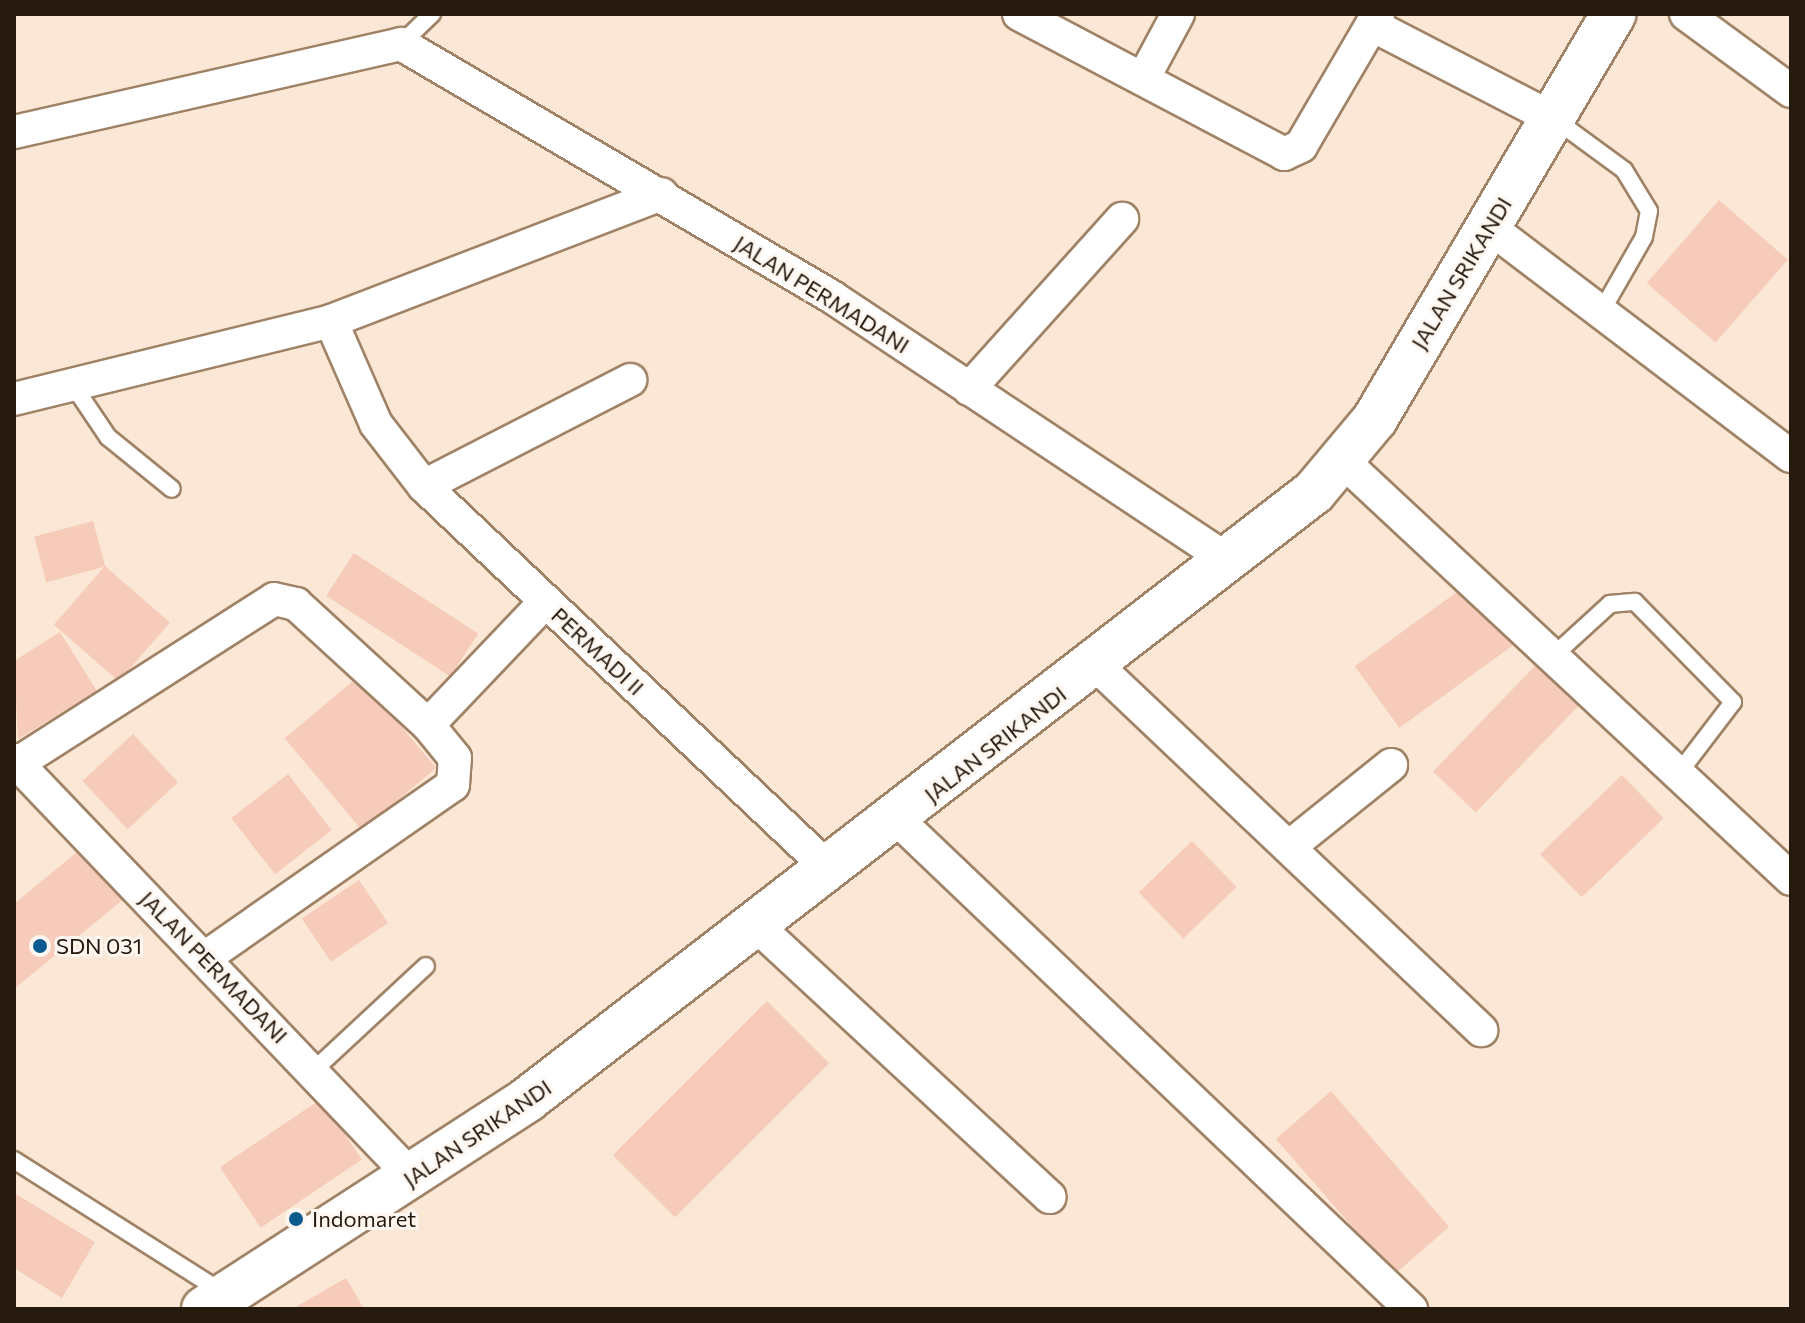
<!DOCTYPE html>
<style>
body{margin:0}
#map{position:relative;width:1805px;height:1323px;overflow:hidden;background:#fbe7d5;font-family:Commissioner,sans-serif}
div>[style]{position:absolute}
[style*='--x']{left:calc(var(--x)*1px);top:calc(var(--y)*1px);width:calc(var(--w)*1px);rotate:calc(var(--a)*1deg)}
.building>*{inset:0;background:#f6cbb9;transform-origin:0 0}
.roads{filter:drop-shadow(2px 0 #a08367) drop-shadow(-2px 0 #a08367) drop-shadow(0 2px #a08367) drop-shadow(0 -2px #a08367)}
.lane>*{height:16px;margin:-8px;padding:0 8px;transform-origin:8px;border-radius:8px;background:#fff}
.street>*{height:32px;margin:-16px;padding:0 16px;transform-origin:16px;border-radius:16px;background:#fff}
.secondary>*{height:44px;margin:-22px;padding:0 22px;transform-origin:22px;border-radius:22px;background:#fff}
.dots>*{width:22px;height:22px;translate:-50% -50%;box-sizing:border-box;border:4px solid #fef7f1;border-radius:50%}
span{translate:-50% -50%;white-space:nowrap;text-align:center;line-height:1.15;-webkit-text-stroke:6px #fef7f1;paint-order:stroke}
.street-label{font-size:22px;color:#261a0f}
.poi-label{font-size:22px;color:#261a0f}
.left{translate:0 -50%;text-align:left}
.frame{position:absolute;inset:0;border:16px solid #261a0f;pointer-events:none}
</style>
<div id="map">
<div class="building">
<i style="left:1719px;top:200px;width:91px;height:110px;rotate:41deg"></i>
<i style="left:93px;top:521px;width:47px;height:61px;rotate:75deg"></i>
<i style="left:354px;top:553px;width:148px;height:51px;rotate:33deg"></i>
<i style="left:105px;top:566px;width:86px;height:78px;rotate:41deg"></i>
<i style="left:1468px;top:584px;width:76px;height:140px;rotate:54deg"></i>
<i style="clip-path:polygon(60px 632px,97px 691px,18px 739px,14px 661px)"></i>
<i style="left:1536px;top:665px;width:59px;height:148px;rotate:44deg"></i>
<i style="left:359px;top:676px;width:120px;height:97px;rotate:50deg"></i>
<i style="left:133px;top:734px;width:66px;height:69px;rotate:47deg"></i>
<i style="left:288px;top:774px;width:71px;height:72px;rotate:52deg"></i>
<i style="left:1622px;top:775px;width:60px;height:114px;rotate:46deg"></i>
<i style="left:1192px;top:841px;width:64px;height:74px;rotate:46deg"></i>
<i style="clip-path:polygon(83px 847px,131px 893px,14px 989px,14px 904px)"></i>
<i style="left:359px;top:880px;width:52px;height:69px;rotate:56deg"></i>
<i style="left:767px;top:1001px;width:88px;height:218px;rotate:45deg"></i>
<i style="left:1331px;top:1091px;width:180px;height:73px;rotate:49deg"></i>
<i style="left:321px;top:1099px;width:73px;height:122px;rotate:56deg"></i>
<i style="clip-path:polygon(14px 1193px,95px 1242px,62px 1298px,14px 1268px)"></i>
<i style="clip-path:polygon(346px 1278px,364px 1309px,292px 1309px)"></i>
</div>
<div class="roads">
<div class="lane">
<i style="--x:401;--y:44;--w:43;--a:-44.1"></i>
<i style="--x:1553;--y:118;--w:88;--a:36.2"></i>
<i style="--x:1624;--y:170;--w:48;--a:58.6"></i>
<i style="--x:1649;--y:211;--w:26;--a:101"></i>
<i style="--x:1644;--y:237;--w:86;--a:119.8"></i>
<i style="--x:73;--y:385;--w:63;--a:56.1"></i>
<i style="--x:108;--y:437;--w:82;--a:39.1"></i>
<i style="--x:1552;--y:657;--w:79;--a:-42.4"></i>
<i style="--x:1610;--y:604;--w:25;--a:-5"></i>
<i style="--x:1635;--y:602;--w:140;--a:45.6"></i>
<i style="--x:1733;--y:702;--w:91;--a:127.4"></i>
<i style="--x:313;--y:1071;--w:154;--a:-42.9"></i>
<i style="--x:14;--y:1160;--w:246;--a:32.4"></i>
</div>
<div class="street">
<i style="--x:1019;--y:14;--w:300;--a:27.8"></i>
<i style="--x:1284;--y:154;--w:19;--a:-25"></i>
<i style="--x:1301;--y:146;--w:153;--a:-59.7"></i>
<i style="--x:1686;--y:14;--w:130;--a:36.3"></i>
<i style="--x:1372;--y:25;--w:203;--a:27.3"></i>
<i style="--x:1143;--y:79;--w:74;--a:-61.7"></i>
<i style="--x:14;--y:132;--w:397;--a:-12.8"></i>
<i style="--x:401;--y:44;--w:500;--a:30.4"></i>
<i style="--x:832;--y:297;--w:479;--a:33.6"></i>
<i style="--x:1489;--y:227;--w:379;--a:37.2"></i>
<i style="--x:331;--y:321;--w:112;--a:66.4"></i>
<i style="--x:376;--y:424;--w:78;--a:52.3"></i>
<i style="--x:424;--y:486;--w:557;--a:43.4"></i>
<i style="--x:969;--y:389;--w:229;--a:-48"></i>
<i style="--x:14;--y:399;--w:326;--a:-13.8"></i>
<i style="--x:331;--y:321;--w:354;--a:-21"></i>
<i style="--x:1344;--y:462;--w:611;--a:43.01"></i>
<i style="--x:424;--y:486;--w:232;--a:-27.2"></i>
<i style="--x:1096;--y:665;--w:531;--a:43.47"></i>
<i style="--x:14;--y:760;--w:576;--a:46.34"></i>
<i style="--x:18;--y:763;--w:304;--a:-32.6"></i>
<i style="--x:274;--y:599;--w:23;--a:13"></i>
<i style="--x:296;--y:604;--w:179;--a:42.5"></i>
<i style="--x:898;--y:820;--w:709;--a:43.63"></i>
<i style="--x:1289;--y:847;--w:131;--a:-38.8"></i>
<i style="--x:759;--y:928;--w:396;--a:42.8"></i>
<i style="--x:206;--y:957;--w:301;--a:-34.9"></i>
<i style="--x:453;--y:785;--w:27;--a:-86"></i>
<i style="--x:455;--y:758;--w:43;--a:-129.3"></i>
<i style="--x:428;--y:725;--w:171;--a:-46.4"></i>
</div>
<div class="secondary">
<i style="--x:204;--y:1309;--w:386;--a:-32.9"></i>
<i style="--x:528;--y:1099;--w:993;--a:-37.68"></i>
<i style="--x:1314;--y:492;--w:95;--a:-50.1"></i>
<i style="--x:1375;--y:419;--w:470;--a:-59.5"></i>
</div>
</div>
<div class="dots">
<i style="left:40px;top:946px;background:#0c5b8e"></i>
<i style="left:296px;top:1219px;background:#0c5b8e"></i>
</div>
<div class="street-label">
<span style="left:1461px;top:273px;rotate:-59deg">JALAN SRIKANDI</span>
<span style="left:822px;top:294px;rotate:32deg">JALAN PERMADANI</span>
<span style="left:598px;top:651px;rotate:43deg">PERMADI II</span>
<span style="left:995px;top:744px;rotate:-38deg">JALAN SRIKANDI</span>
<span style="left:214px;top:967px;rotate:46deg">JALAN PERMADANI</span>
<span style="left:477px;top:1133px;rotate:-34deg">JALAN SRIKANDI</span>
</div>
<div class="poi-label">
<span class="left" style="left:56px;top:946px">SDN 031</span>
<span class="left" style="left:312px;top:1219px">Indomaret</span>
</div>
<div class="frame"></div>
</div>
